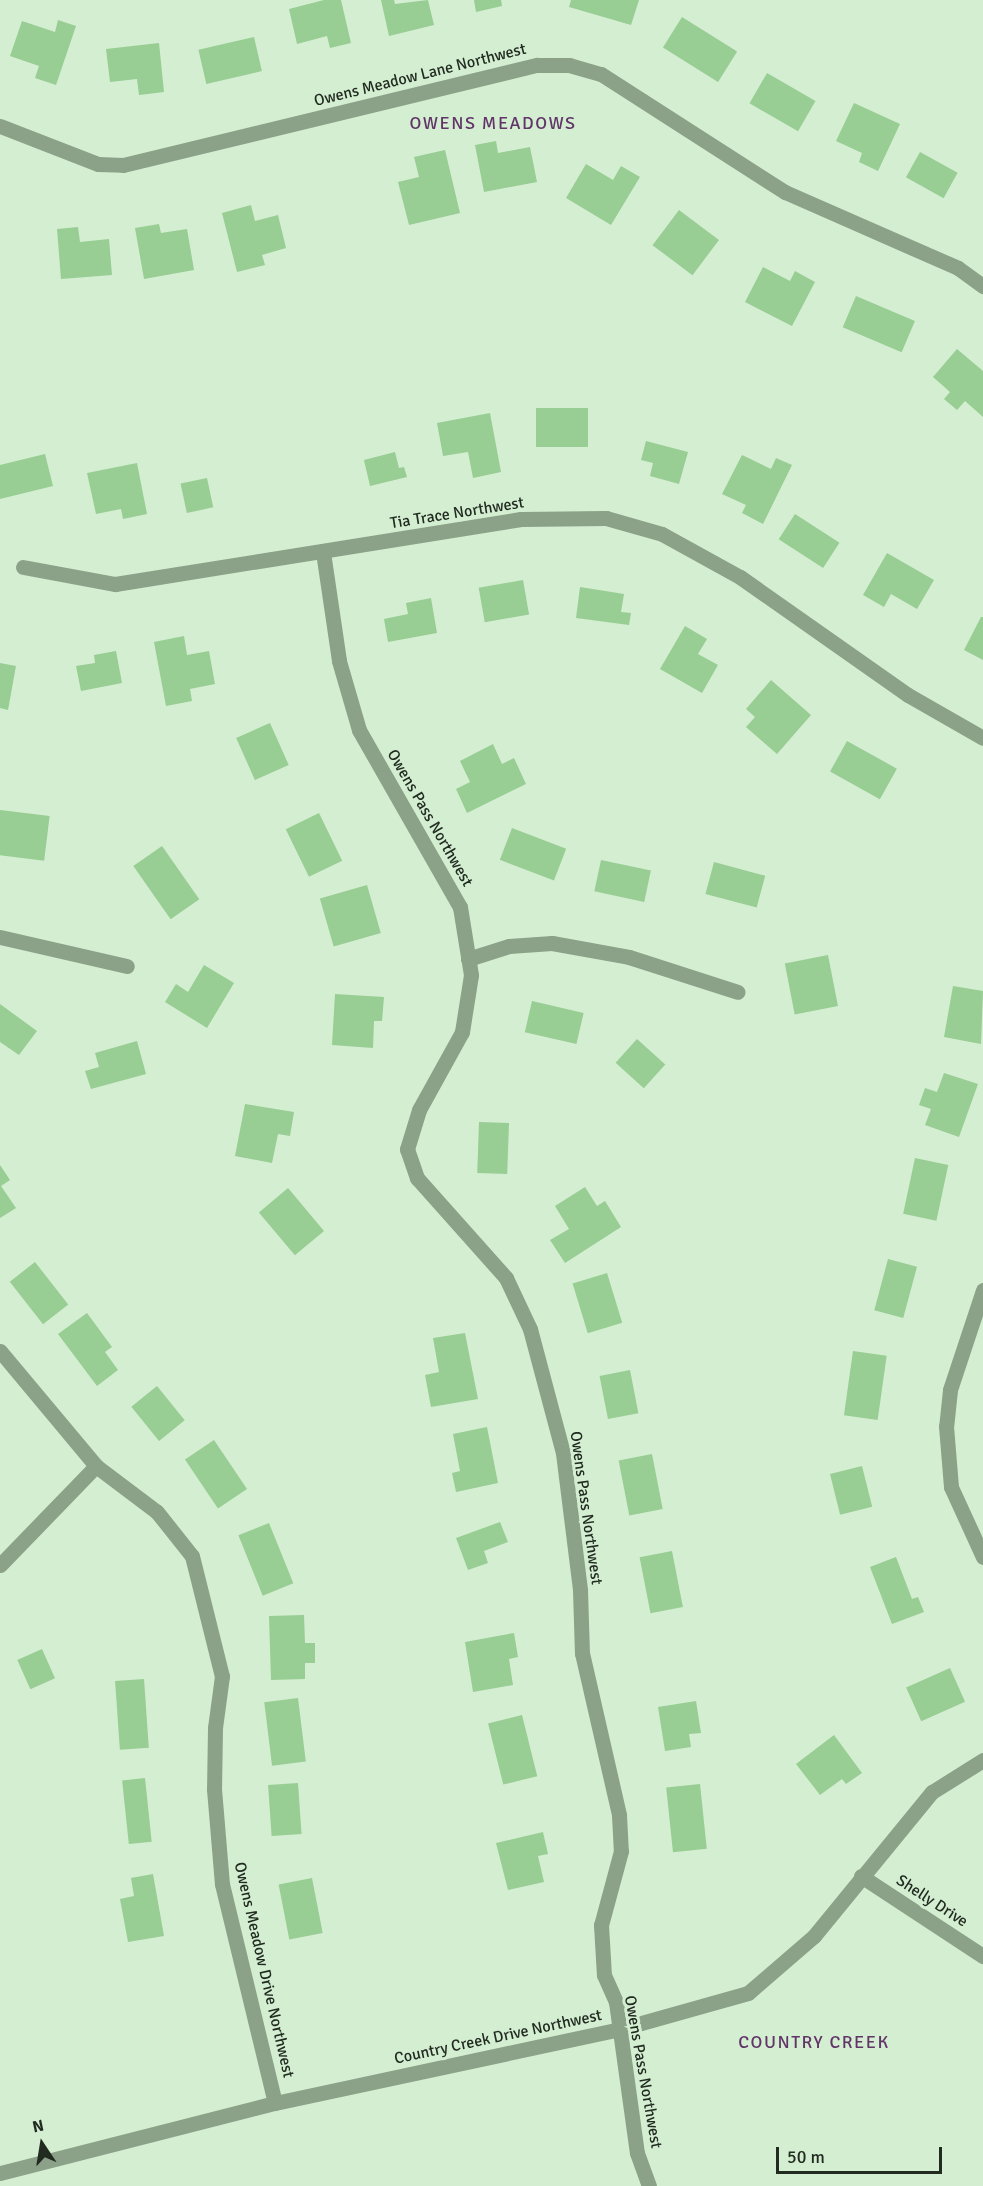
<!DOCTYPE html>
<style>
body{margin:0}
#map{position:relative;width:983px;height:2186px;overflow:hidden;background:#d4eed2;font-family:Signika,sans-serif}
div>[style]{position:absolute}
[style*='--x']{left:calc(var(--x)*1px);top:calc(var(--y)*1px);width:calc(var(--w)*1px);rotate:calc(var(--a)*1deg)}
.building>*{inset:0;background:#98cd93;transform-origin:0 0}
.street>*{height:15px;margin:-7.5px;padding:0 7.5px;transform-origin:7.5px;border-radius:7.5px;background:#8ba188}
span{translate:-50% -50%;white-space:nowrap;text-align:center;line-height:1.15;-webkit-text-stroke:6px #d4eed2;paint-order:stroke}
.street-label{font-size:16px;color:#212b20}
.neighbourhood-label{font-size:18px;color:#623569;letter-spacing:1.5px}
.north{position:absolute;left:12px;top:2114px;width:60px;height:60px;-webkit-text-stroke:4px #d4eed2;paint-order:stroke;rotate:348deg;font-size:16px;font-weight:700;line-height:24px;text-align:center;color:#212b20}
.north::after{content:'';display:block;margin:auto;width:21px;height:27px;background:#212b20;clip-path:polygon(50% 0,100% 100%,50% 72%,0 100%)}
.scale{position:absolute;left:776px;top:2147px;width:166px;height:27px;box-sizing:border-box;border:3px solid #212b20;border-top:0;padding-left:8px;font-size:18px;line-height:21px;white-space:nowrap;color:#212b20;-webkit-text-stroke:4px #d4eed2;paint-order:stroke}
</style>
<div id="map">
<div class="building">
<i style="clip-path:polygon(324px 0,341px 0,351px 43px,330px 48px,327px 36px,297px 44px,289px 9px)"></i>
<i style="clip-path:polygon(381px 0,394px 0,395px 4px,428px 0,434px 25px,389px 36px)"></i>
<i style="clip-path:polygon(474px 0,501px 0,502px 6px,476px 12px)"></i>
<i style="clip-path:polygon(571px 0,639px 0,631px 25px,569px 7px)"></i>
<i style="left:682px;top:17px;width:65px;height:36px;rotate:32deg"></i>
<i style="clip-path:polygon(58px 20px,76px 26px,56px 85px,35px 78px,39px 66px,10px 56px,22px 21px,55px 32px)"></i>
<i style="left:254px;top:37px;width:35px;height:57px;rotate:77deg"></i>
<i style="clip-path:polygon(159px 43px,164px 92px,139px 95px,137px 79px,110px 82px,106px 49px)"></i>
<i style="left:767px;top:73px;width:56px;height:35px;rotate:30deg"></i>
<i style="clip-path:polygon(854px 103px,900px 124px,878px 171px,859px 162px,862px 153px,836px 141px)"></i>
<i style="clip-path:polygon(496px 141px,498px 153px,530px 147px,537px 182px,484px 192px,475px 145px)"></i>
<i style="clip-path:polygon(445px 150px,460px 213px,409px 225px,398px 182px,419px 177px,414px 157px)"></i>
<i style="left:920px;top:152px;width:43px;height:29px;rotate:29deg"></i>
<i style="clip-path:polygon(586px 164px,613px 180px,621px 166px,640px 177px,611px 225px,566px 198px)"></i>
<i style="clip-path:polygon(251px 205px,255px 221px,278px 215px,286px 248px,262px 255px,265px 265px,237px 272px,222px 213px)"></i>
<i style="left:679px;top:210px;width:50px;height:44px;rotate:37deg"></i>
<i style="clip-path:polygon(159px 224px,161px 233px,187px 229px,194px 270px,144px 279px,135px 228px)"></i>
<i style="clip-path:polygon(78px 227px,80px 242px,109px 239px,112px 275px,61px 279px,57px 229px)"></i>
<i style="clip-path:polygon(763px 267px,790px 281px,795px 271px,815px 282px,792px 326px,745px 302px)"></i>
<i style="left:856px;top:296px;width:64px;height:34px;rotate:23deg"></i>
<i style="clip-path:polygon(957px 349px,983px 371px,983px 417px,965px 401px,957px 410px,944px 399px,950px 392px,933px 377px)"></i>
<i style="left:588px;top:408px;width:39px;height:52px;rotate:90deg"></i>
<i style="clip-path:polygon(490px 413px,501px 472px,473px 478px,468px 452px,443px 456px,437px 423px)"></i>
<i style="clip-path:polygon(646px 441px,688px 452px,679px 484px,650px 476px,653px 463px,641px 460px)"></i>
<i style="clip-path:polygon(395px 452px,399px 468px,404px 467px,407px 477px,370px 486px,364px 460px)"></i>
<i style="clip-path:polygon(45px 454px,53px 486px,0 499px,0 465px)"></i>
<i style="clip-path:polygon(742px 455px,771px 469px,776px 458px,792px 465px,763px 524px,742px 513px,746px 505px,722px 494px)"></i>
<i style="clip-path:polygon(137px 463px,147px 514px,123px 519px,121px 509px,96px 514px,87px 473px)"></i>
<i style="left:207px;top:478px;width:30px;height:27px;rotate:78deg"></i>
<i style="left:795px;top:514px;width:53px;height:30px;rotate:33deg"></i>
<i style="clip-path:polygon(887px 553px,934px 580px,917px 609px,891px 594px,884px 607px,863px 595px)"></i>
<i style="left:523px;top:580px;width:35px;height:45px;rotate:80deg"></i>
<i style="clip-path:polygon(580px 587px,624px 594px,621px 612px,631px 613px,629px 625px,576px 618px)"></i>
<i style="clip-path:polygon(431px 598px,437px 633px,388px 642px,384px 619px,408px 614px,406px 603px)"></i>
<i style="clip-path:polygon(981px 617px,983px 617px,983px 660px,964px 650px)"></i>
<i style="clip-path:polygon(685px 626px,707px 639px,698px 654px,718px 665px,702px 693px,660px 669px)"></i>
<i style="clip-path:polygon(184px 636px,187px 655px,209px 651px,215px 684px,190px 689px,192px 701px,166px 706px,154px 642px)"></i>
<i style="clip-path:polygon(116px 651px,122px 683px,81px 691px,76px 666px,95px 663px,94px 655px)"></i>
<i style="clip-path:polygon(0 663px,16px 666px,8px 710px,0 708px)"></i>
<i style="clip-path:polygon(771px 680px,811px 715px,777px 754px,746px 727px,755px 717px,746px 709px)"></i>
<i style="left:270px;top:723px;width:46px;height:37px;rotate:66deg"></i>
<i style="left:847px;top:741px;width:57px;height:35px;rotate:29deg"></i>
<i style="clip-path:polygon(493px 744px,502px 764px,514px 758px,526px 784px,467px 813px,456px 789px,470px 782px,460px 761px)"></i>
<i style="left:0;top:810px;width:50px;height:45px;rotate:7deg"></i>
<i style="left:319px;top:813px;width:53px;height:37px;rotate:64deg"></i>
<i style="left:512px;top:828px;width:58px;height:34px;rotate:21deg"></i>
<i style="left:162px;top:846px;width:65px;height:35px;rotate:55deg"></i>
<i style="left:601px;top:860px;width:51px;height:32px;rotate:12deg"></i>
<i style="left:714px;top:862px;width:53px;height:33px;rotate:15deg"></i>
<i style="left:367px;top:885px;width:50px;height:49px;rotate:74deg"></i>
<i style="left:828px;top:955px;width:52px;height:44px;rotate:79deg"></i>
<i style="clip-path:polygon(204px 965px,234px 983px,207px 1028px,165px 1002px,176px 984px,188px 992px)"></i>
<i style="clip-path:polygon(953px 986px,983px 991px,981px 1044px,944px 1037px)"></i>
<i style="clip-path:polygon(335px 994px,384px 997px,382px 1021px,374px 1021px,373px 1048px,332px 1045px)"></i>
<i style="left:532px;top:1001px;width:53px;height:32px;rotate:13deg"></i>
<i style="clip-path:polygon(0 1004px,37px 1031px,19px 1055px,0 1042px)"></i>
<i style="left:637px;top:1039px;width:38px;height:32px;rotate:42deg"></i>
<i style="clip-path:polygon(137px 1041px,146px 1074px,91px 1089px,85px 1071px,99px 1067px,95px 1053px)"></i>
<i style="clip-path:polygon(944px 1073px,978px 1084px,959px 1137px,925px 1125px,931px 1109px,919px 1105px,925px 1088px,937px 1092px)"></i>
<i style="clip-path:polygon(245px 1104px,294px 1112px,290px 1136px,278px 1134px,272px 1163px,235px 1156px)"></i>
<i style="left:479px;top:1122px;width:30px;height:51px;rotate:2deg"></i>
<i style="left:915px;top:1158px;width:34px;height:57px;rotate:12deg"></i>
<i style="clip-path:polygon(0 1165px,10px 1180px,1px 1186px,16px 1208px,0 1218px)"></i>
<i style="clip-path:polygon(585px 1187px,597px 1206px,605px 1201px,621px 1227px,565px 1263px,550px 1240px,569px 1229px,555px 1206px)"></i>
<i style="left:288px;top:1188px;width:56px;height:38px;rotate:50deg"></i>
<i style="left:888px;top:1259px;width:30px;height:53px;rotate:15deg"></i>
<i style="left:35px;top:1262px;width:54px;height:32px;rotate:52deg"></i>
<i style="left:607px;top:1273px;width:52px;height:36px;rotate:73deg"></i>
<i style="clip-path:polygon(87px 1313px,112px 1347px,105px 1352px,118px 1370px,97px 1386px,58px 1334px)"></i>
<i style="clip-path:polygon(465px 1333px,478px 1399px,431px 1407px,425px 1375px,439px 1372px,433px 1338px)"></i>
<i style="left:853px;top:1351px;width:34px;height:65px;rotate:8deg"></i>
<i style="left:630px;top:1370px;width:44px;height:31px;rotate:79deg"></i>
<i style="left:157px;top:1386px;width:44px;height:33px;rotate:51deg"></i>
<i style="clip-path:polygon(487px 1427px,498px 1483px,456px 1492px,452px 1473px,460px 1471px,453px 1434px)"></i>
<i style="left:214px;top:1440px;width:59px;height:35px;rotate:56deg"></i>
<i style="left:652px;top:1454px;width:56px;height:34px;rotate:79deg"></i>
<i style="left:862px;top:1466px;width:42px;height:33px;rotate:76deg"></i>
<i style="clip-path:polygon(500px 1522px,508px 1542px,484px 1551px,488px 1563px,468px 1570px,456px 1538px)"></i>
<i style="left:269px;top:1523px;width:65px;height:33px;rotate:68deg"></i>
<i style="left:672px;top:1551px;width:57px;height:33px;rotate:79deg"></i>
<i style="clip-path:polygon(896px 1557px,912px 1599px,918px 1597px,924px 1612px,892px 1624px,870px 1567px)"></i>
<i style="clip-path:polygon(304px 1615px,305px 1643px,315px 1643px,315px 1663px,305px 1663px,305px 1679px,271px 1680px,269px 1616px)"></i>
<i style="clip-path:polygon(514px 1633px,518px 1657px,509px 1659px,513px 1685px,473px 1692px,465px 1642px)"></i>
<i style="left:42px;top:1649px;width:32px;height:27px;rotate:66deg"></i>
<i style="left:950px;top:1668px;width:37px;height:48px;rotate:66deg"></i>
<i style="left:144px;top:1679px;width:69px;height:29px;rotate:86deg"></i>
<i style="left:298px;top:1698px;width:64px;height:34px;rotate:83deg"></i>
<i style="clip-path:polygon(696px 1701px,701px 1733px,689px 1734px,691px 1747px,665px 1751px,658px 1707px)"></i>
<i style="left:522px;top:1715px;width:63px;height:35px;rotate:76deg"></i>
<i style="clip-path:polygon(834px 1735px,862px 1773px,846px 1784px,842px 1779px,820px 1795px,796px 1764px)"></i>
<i style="left:145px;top:1778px;width:64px;height:23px;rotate:84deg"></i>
<i style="left:298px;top:1783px;width:51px;height:30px;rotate:86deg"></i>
<i style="left:700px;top:1784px;width:65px;height:34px;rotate:84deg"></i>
<i style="clip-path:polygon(543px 1832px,548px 1854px,538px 1856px,544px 1882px,508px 1890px,496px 1843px)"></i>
<i style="clip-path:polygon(153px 1874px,164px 1936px,128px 1942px,120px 1899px,134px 1896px,131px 1878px)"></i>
<i style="left:312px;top:1878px;width:56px;height:34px;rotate:79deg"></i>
</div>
<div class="street">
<i style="--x:0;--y:126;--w:105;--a:21.2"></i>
<i style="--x:98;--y:164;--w:25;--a:2"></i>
<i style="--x:123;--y:165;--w:426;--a:-13.6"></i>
<i style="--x:537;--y:65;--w:32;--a:0"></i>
<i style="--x:569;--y:65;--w:33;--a:16"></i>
<i style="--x:601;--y:74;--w:219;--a:32.7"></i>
<i style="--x:785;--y:192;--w:189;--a:23.7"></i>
<i style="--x:958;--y:268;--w:31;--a:36"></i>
<i style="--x:323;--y:552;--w:110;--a:81.6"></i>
<i style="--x:339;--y:661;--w:72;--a:73.8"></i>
<i style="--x:359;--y:730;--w:204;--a:60.3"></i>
<i style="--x:460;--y:907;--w:69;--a:80.8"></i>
<i style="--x:471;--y:975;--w:58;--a:99"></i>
<i style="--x:462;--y:1032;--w:89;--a:118.9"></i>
<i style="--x:419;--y:1110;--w:41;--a:107.1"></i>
<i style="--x:407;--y:1149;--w:31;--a:71"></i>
<i style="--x:417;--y:1178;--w:134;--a:48.3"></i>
<i style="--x:506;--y:1278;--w:56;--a:64.8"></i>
<i style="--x:530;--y:1329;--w:128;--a:75.1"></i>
<i style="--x:563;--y:1453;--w:138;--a:82.9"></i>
<i style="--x:580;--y:1590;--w:63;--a:88.2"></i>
<i style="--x:582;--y:1653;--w:166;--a:77.1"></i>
<i style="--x:619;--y:1815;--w:36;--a:87"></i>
<i style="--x:621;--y:1851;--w:77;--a:105.1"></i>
<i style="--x:601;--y:1925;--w:50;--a:86.6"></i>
<i style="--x:604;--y:1975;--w:30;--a:66"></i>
<i style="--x:616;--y:2002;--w:152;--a:82.1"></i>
<i style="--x:637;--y:2153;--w:35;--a:70"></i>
<i style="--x:23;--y:567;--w:94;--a:10.5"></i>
<i style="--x:115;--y:584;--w:411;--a:-9.1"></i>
<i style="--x:521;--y:519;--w:85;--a:-0.7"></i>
<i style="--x:606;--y:518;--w:58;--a:15.9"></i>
<i style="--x:662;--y:534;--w:89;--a:28.9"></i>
<i style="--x:740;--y:577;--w:205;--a:35.1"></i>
<i style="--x:908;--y:695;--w:86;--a:29.8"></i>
<i style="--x:0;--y:937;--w:130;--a:12.9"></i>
<i style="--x:468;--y:959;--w:43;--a:-17.6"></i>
<i style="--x:509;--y:946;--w:43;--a:-4"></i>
<i style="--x:552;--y:943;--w:78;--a:10.3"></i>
<i style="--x:629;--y:957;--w:114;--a:17.8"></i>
<i style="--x:983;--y:1290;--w:105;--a:108.3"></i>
<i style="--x:950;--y:1390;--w:36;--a:96"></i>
<i style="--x:946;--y:1426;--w:61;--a:85.3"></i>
<i style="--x:951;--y:1487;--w:77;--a:65.4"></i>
<i style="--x:0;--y:1351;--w:150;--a:50.1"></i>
<i style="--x:96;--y:1466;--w:76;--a:37"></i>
<i style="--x:157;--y:1512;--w:56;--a:51.5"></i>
<i style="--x:192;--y:1556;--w:124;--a:76"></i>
<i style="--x:222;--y:1676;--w:52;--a:97.7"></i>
<i style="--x:215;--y:1728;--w:61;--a:90.9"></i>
<i style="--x:214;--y:1789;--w:95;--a:85.2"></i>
<i style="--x:222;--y:1884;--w:225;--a:76.4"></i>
<i style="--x:0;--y:1565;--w:138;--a:-45.9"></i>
<i style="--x:861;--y:1876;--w:146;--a:33.3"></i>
<i style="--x:0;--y:2173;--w:284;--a:-14.3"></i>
<i style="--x:275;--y:2103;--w:353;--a:-12.1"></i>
<i style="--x:620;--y:2029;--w:133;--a:-15.7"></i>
<i style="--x:748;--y:1993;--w:87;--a:-40.8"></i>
<i style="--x:814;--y:1936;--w:186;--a:-50.7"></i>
<i style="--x:932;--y:1792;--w:60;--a:-32.1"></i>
</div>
<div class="street-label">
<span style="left:420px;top:75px;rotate:-14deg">Owens Meadow Lane Northwest</span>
<span style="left:457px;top:513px;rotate:-9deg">Tia Trace Northwest</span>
<span style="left:430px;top:818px;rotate:60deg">Owens Pass Northwest</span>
<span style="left:586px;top:1508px;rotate:82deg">Owens Pass Northwest</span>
<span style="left:932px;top:1901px;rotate:33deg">Shelly Drive</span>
<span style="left:264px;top:1970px;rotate:77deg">Owens Meadow Drive Northwest</span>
<span style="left:498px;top:2037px;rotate:-12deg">Country Creek Drive Northwest</span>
<span style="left:643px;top:2072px;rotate:80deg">Owens Pass Northwest</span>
</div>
<div class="neighbourhood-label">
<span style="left:493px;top:123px">OWENS MEADOWS</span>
<span style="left:814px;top:2042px">COUNTRY CREEK</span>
</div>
<div class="north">N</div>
<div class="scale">50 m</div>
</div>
